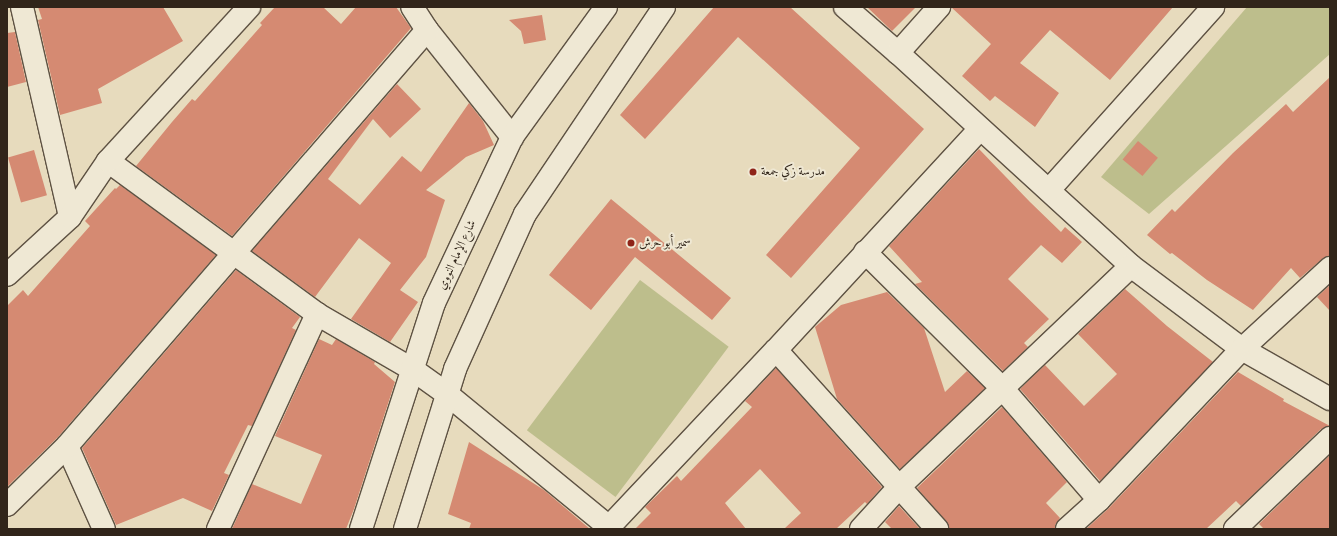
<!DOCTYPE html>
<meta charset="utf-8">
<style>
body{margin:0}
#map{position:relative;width:1337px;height:536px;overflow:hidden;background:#e7dbbd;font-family:"IM FELL Double Pica",Amiri,serif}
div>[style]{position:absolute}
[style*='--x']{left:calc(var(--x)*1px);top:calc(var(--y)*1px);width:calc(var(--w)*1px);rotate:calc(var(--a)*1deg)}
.green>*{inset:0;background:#bdbe8c;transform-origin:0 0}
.building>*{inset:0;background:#d58a72;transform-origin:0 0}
.roads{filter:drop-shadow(1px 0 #5e5243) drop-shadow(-1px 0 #5e5243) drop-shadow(0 1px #5e5243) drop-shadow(0 -1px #5e5243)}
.minor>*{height:22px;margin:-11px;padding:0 11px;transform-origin:11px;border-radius:11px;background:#efe8d4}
.tertiary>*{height:22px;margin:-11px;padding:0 11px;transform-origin:11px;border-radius:11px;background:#efe8d4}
.dots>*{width:11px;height:11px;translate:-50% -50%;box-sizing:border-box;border:2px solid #efe8d4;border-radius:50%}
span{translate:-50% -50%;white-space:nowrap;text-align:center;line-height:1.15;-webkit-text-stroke:4px #efe8d4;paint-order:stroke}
.poi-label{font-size:12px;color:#31251a}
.left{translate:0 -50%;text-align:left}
.street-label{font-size:12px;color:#31251a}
.frame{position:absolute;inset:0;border:8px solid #31251a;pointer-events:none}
</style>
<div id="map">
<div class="green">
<i style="clip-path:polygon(1247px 7px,1330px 7px,1330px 54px,1149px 214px,1101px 177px)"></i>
<i style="left:640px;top:280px;width:111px;height:188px;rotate:37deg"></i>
</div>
<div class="building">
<i style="clip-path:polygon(38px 7px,163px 7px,183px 41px,98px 89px,102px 103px,60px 115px,38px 20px,42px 19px)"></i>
<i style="clip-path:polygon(275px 7px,323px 7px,341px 24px,356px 7px,396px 7px,411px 28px,232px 236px,136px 166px,172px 122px,192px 99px,195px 101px,262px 25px,260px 23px)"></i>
<i style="clip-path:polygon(714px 7px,790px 7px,924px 129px,791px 278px,766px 255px,860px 148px,738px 37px,645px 139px,620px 115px)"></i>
<i style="clip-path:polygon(867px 7px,916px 7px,892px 31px)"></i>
<i style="clip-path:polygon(951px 7px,1173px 7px,1110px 80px,1050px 30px,1020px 63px,1059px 93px,1035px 127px,995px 96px,990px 101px,962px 76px,991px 44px)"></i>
<i style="clip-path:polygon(542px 15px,546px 40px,524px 44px,521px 31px,509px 20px)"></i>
<i style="clip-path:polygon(15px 32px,26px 82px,7px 87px,7px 33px)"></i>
<i style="clip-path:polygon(1330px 77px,1330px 256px,1322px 259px,1300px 278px,1291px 268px,1253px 310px,1207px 280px,1172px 253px,1170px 254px,1147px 235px,1172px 209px,1175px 212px,1233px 153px,1286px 104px,1293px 112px)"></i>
<i style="clip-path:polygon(397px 84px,421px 109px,390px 138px,373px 119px,328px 179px,360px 205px,402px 156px,421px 172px,469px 103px,483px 121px,494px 145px,466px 157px,426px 190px,445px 200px,426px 257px,400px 290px,418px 302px,390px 342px,351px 319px,391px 263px,359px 238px,315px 297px,252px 251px)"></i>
<i style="left:1138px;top:141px;width:26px;height:24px;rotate:40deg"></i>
<i style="clip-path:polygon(979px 149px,1030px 202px,1061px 232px,1065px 227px,1082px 242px,1062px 263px,1041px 245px,1008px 279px,1049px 319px,1024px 343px,1028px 347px,1003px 371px,915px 284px,922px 282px,889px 246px)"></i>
<i style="left:34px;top:150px;width:47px;height:27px;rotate:74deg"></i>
<i style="clip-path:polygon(120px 185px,216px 255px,58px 437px,7px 487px,7px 306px,23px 290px,28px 296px,90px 226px,85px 221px,115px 188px,116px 189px)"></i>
<i style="clip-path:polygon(611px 199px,731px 298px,712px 320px,635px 257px,591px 310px,549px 275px)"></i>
<i style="clip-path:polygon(236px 270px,300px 317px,292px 328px,296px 330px,252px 426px,248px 425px,224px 473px,229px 475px,212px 511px,183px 498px,116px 525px,82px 448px)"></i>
<i style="clip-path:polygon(1330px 285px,1330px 311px,1317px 297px)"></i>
<i style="clip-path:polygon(1125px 289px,1167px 326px,1213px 362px,1100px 481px,1020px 389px,1045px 365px,1084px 406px,1117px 374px,1078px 334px)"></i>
<i style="clip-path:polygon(887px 292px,924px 328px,945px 392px,967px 371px,985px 388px,900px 469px,837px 399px,815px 327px,841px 305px)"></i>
<i style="clip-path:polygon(319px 339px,332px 345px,336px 339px,375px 362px,374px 364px,395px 382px,354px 509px,346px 529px,232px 529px,252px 484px,301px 504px,322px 455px,275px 436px)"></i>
<i style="clip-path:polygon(776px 368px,882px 487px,867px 504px,865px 502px,836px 529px,784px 529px,801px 513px,760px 469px,725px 503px,746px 529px,635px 529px,651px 513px,645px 507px,677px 476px,681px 481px,752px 407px,745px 401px)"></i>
<i style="clip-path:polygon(1238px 372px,1284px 399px,1283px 401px,1330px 426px,1321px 429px,1241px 506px,1236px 501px,1206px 529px,1086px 529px,1108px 509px)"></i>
<i style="clip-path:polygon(1002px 407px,1067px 482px,1046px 503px,1060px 518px,1055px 525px,1055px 529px,949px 529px,946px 521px,917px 488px)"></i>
<i style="clip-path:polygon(469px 442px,544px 490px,590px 529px,469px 529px,471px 523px,448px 514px)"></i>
<i style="clip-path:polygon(1330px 455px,1330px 529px,1264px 529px,1259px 524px)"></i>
<i style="clip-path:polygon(899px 506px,920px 529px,892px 529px,885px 522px)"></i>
</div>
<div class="roads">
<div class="minor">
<i style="--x:22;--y:7;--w:215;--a:77.1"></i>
<i style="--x:845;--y:7;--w:70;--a:41"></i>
<i style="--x:898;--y:53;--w:316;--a:42.4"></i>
<i style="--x:1131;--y:266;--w:139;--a:36.8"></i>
<i style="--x:1242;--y:349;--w:101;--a:29.6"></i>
<i style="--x:427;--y:30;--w:137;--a:51.5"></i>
<i style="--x:898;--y:53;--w:62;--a:-48.3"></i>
<i style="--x:108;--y:161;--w:259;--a:36.2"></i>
<i style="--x:317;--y:314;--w:110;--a:30.1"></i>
<i style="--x:412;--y:369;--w:43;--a:35.5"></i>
<i style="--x:447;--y:394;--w:210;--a:39.4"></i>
<i style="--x:609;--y:527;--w:243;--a:-46.7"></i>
<i style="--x:776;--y:350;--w:301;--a:-47.3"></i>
<i style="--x:1049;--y:190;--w:246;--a:-48.1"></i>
<i style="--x:865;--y:252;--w:193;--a:44.8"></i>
<i style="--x:1002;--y:388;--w:148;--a:49.1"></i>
<i style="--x:7;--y:275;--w:86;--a:-42.6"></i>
<i style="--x:70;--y:217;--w:68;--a:-55.8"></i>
<i style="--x:108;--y:161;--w:209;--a:-47.5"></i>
<i style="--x:776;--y:350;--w:241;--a:48"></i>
<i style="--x:67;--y:446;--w:91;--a:66"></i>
<i style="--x:7;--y:505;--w:84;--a:-44.5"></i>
<i style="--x:67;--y:446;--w:550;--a:-49.13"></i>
<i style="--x:427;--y:30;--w:27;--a:-123"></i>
<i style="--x:218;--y:529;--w:237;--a:-65.3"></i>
<i style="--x:861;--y:529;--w:58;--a:-47.8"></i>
<i style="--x:900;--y:486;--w:319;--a:-43.6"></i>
<i style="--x:1067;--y:529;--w:43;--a:-42.2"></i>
<i style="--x:1099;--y:500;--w:208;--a:-46.6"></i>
<i style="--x:1242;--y:349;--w:120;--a:-42.6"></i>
<i style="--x:1235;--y:529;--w:132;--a:-43.8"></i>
</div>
<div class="tertiary">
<i style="--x:361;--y:529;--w:237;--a:-72.1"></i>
<i style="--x:434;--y:303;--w:183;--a:-64.8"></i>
<i style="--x:512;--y:137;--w:160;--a:-54.1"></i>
<i style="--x:405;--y:529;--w:168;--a:-72.6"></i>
<i style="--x:455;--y:369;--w:170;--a:-65.7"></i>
<i style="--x:525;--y:214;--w:249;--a:-56.1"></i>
</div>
</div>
<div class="dots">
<i style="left:753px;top:172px;background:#8f2418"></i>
<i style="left:631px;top:243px;background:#8f2418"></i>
</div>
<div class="poi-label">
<span class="left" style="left:761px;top:172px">مدرسة زكي جمعة</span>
<span class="left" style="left:639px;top:243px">سمير أبو حرش</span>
</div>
<div class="street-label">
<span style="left:457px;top:255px;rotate:-65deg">شارع الإمام النووي</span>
</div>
<div class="frame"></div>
</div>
